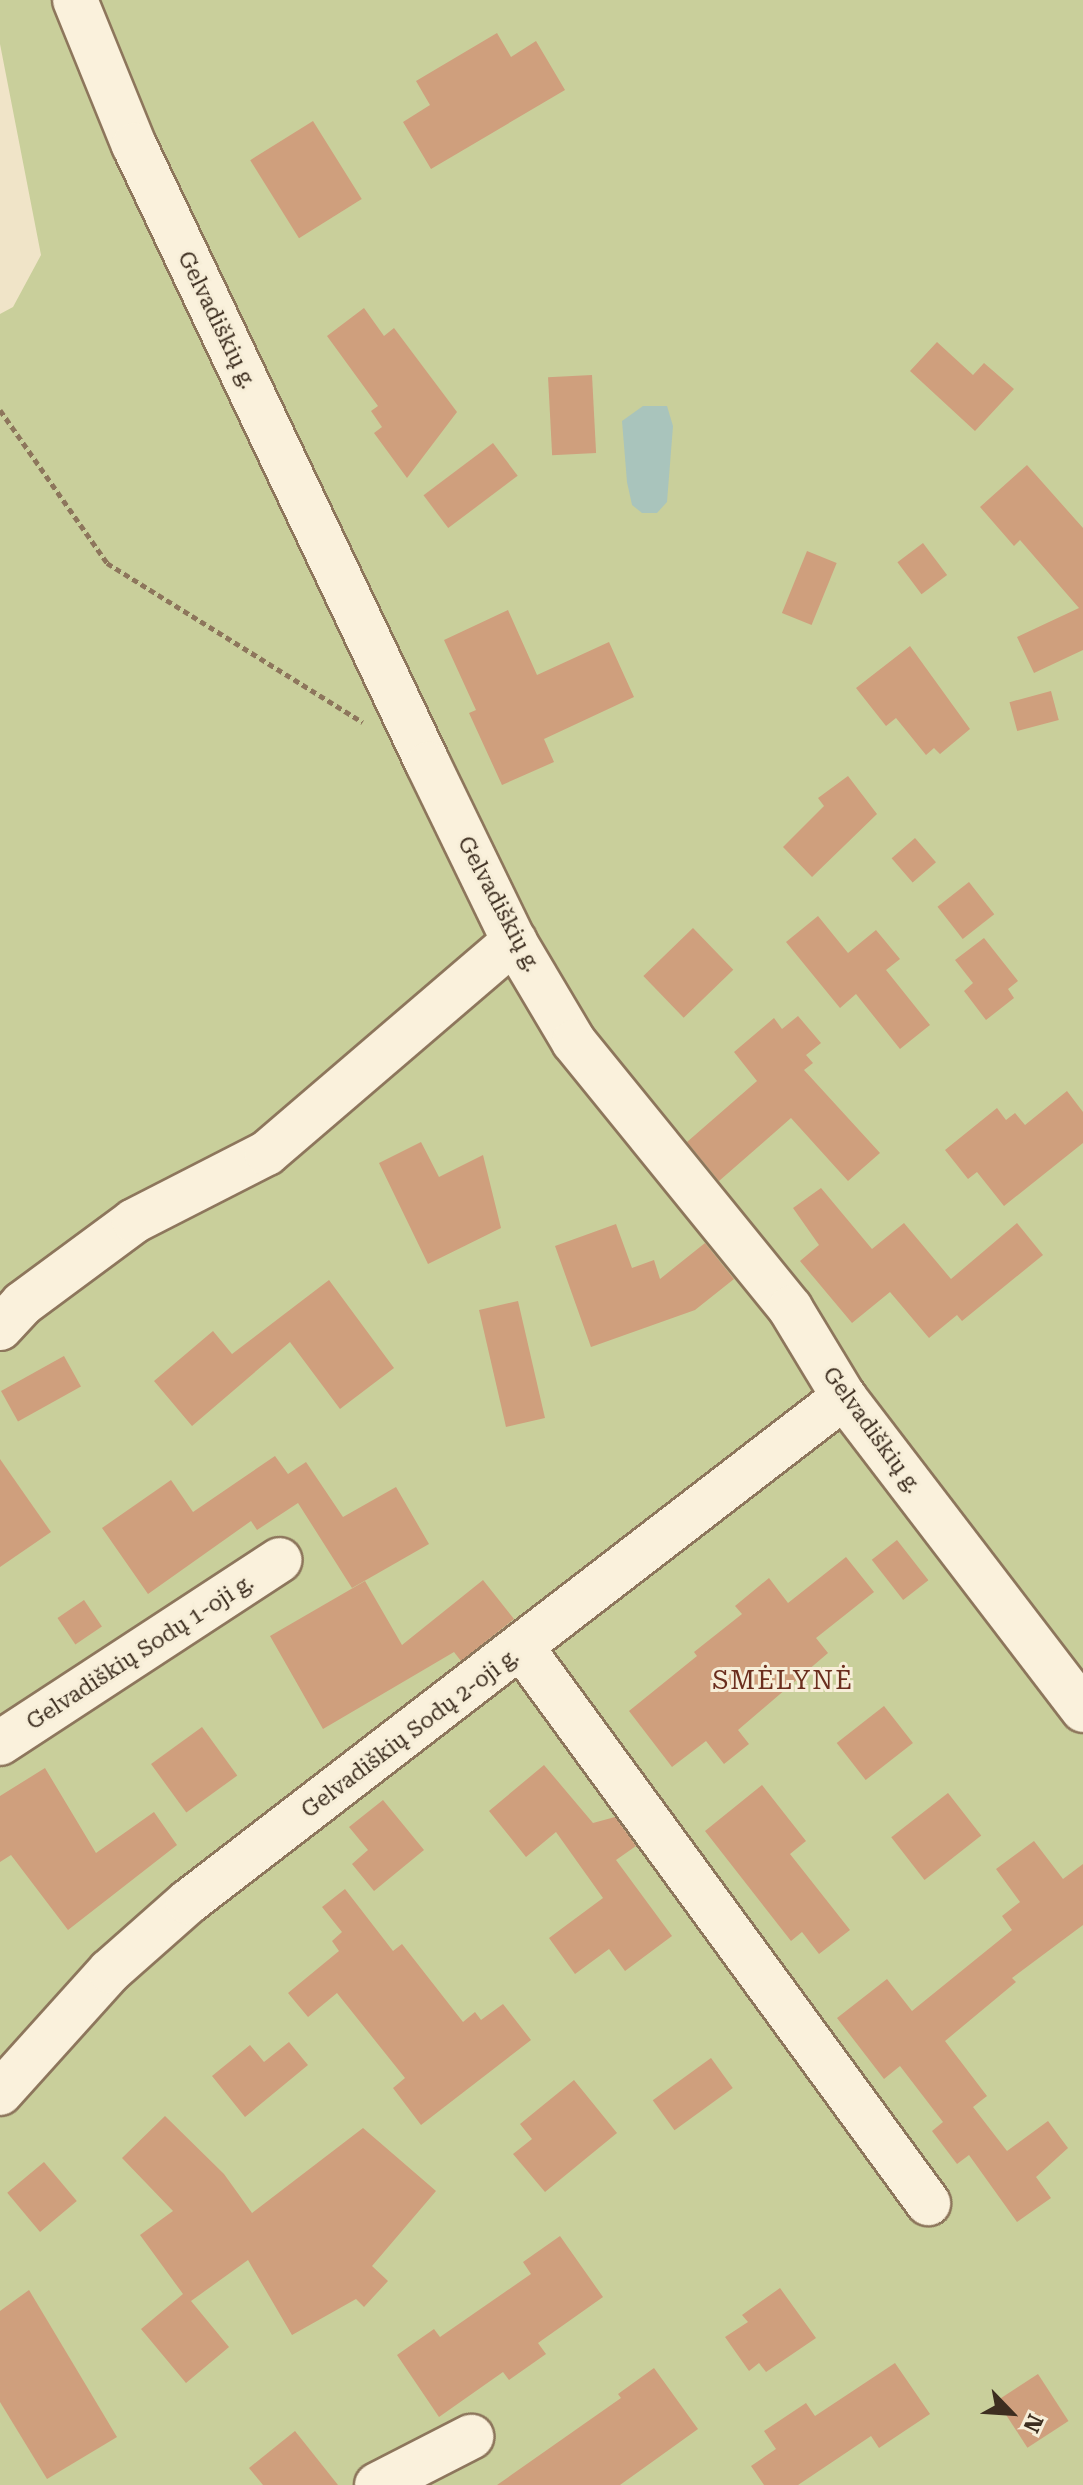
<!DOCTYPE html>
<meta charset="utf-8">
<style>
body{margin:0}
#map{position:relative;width:1083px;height:2485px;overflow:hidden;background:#f0e4c8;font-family:"Roboto Serif",serif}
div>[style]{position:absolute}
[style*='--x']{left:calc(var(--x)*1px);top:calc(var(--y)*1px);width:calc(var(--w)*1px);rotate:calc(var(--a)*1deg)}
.green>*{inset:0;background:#c9cf9b}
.water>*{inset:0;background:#a9c4bc}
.building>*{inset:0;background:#cf9f7d;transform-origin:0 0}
.path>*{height:5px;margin-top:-2.5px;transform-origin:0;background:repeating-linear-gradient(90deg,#8d765c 0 6px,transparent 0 10px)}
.roads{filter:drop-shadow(2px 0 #8d765c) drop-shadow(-2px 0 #8d765c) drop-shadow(0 2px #8d765c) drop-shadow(0 -2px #8d765c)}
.minor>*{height:44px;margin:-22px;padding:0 22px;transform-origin:22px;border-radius:22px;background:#faf1dc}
span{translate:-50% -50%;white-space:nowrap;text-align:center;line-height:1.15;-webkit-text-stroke:6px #f7eed8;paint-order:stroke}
.street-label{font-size:22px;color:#3d2e20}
.quarter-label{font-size:26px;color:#6b2e1e;letter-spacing:2px}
.north{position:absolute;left:971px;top:2373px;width:80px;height:80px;-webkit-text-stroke:6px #f7eed8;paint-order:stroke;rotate:115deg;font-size:22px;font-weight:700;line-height:32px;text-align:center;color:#3d2e20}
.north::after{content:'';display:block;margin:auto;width:28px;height:36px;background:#3d2e20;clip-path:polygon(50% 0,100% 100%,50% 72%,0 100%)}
</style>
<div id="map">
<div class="green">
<i style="clip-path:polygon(0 0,1083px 0,1083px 2485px,0 2485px,0 314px,13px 307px,41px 255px,0 44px)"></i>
</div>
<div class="water">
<i style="clip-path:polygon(643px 406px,667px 406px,673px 426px,667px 502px,657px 513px,642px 513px,632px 505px,627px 482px,622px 421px)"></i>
</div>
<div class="building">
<i style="clip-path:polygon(497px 33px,511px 57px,536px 41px,565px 90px,431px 169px,403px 122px,430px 105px,416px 81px)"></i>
<i style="left:313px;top:121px;width:92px;height:74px;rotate:58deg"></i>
<i style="clip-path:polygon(364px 308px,384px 336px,394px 328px,457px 412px,407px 478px,374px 433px,382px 427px,371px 411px,378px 406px,327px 336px)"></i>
<i style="clip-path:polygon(937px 342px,973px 375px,984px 363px,1014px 389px,975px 431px,910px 371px)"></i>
<i style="left:592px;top:375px;width:78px;height:44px;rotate:87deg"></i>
<i style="left:493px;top:443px;width:41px;height:87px;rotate:53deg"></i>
<i style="clip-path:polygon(1027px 465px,1083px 528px,1083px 650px,1034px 673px,1017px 637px,1079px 608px,1020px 540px,1014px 546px,980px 507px)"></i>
<i style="left:923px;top:543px;width:40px;height:32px;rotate:53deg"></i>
<i style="left:807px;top:551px;width:32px;height:67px;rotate:22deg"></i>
<i style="clip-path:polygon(508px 610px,537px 675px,609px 642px,634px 697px,544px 739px,554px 762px,502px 785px,469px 713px,476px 710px,444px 640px)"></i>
<i style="clip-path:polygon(910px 646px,970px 729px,940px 754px,934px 748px,926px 755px,896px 718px,886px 726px,856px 688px)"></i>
<i style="left:1051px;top:691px;width:30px;height:43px;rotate:75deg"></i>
<i style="clip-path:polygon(848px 776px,877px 814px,812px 877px,783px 847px,824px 806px,818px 798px)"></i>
<i style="left:915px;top:838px;width:32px;height:31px;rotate:49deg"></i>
<i style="left:969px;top:882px;width:41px;height:40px;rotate:52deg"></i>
<i style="clip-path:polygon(818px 916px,848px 953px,876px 930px,900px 959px,886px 970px,930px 1025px,900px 1049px,856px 994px,840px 1008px,786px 942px)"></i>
<i style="left:693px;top:928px;width:58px;height:69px;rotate:46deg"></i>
<i style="clip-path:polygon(984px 938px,1018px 981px,1008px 989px,1014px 998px,986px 1020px,964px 991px,973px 983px,955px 960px)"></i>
<i style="clip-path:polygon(798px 1016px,821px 1043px,806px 1055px,813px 1063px,804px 1070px,880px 1153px,848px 1181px,791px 1118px,719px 1181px,687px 1142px,757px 1081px,734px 1052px,774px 1018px,782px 1029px)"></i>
<i style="clip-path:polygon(1067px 1091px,1083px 1112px,1083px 1143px,1004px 1206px,977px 1172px,968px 1179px,945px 1150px,997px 1108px,1006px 1120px,1015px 1113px,1025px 1125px)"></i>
<i style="clip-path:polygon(421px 1142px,439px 1177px,483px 1155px,501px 1228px,428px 1264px,379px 1163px)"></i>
<i style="clip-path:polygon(821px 1188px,872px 1249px,904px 1223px,951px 1279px,1017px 1223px,1043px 1255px,962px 1321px,957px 1315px,929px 1338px,890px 1292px,852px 1323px,800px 1261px,819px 1245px,793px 1208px)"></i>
<i style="clip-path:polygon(616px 1224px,632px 1268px,654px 1260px,660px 1279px,705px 1243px,734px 1279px,695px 1310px,591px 1347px,555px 1246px)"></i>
<i style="clip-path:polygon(329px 1280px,394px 1368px,340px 1409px,290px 1342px,192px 1426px,154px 1381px,213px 1331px,232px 1354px)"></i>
<i style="left:518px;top:1301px;width:120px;height:40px;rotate:77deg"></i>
<i style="left:64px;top:1356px;width:35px;height:72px;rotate:61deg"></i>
<i style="clip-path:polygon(275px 1456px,288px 1474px,306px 1462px,343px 1517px,396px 1487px,429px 1544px,352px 1588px,298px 1503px,257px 1530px,251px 1521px,148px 1594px,102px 1528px,171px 1480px,193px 1512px)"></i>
<i style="clip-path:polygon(0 1459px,51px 1532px,0 1567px)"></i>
<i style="left:897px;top:1540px;width:51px;height:32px;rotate:52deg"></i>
<i style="clip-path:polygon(846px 1557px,874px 1592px,816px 1638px,828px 1653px,738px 1730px,749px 1744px,724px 1764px,706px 1741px,672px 1767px,629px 1711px,697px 1656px,694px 1652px,742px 1614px,735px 1606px,769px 1578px,788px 1603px)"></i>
<i style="clip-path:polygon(483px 1580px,514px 1619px,461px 1661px,454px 1652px,323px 1729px,270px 1636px,365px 1581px,402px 1645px)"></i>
<i style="left:84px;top:1600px;width:32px;height:32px;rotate:56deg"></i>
<i style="left:884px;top:1706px;width:47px;height:60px;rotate:52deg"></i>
<i style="left:202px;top:1727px;width:60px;height:63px;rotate:54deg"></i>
<i style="clip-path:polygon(544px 1765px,593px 1823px,615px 1817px,636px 1846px,616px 1860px,672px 1936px,625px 1971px,609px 1949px,575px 1974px,549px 1938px,603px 1898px,556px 1832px,526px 1857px,489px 1811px)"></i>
<i style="clip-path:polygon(45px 1768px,96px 1853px,154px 1812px,177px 1845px,68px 1930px,11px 1855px,0 1862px,0 1796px)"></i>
<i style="clip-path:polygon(762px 1785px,806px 1841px,790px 1854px,850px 1930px,819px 1954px,802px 1932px,791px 1941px,705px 1831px)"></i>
<i style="left:948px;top:1793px;width:54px;height:72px;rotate:52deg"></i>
<i style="clip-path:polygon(383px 1800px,424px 1850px,374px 1891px,352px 1864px,368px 1850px,349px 1827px)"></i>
<i style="clip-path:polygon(1034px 1841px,1063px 1879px,1083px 1864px,1083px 1925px,1012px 1978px,1016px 1982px,945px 2041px,987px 2096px,973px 2107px,1007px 2151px,1048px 2121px,1068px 2148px,1036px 2177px,1051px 2198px,1017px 2222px,969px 2155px,957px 2164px,932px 2131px,943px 2122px,900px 2066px,884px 2079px,837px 2018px,887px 1979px,912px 2011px,1012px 1930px,1002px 1916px,1020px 1902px,996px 1869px)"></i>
<i style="clip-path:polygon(345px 1889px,393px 1951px,402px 1944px,463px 2022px,475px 2012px,481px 2020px,503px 2004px,531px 2040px,421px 2125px,393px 2088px,405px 2078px,337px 1993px,308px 2017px,288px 1993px,339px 1951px,332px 1941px,342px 1932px,322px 1907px)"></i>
<i style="clip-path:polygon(289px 2042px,308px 2065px,245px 2117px,212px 2076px,250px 2045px,264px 2062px)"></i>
<i style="left:711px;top:2058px;width:37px;height:72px;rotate:54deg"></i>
<i style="clip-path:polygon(574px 2080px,617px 2133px,545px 2192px,513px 2154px,532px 2139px,520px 2124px)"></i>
<i style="clip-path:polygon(165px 2116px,224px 2174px,252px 2213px,363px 2128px,436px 2191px,372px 2266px,388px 2281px,364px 2307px,356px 2299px,292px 2335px,248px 2260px,191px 2301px,229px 2347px,186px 2383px,141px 2329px,183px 2294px,140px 2235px,173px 2211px,122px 2158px)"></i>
<i style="left:44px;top:2162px;width:51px;height:48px;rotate:50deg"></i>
<i style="clip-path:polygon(560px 2236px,603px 2297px,538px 2343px,546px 2354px,509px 2380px,503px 2372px,439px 2417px,397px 2355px,434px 2329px,440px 2337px,531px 2274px,523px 2262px)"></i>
<i style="clip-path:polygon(780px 2288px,816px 2338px,766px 2372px,759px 2363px,749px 2371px,725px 2337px,748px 2322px,742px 2315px)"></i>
<i style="clip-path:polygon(29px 2290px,117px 2437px,47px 2479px,0 2402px,0 2311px)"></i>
<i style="clip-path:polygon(895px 2363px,930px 2414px,879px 2448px,871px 2436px,798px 2485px,764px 2485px,751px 2466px,776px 2449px,764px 2431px,806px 2403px,815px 2416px)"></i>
<i style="clip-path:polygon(654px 2368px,698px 2429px,620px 2485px,497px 2485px,621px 2398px,618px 2394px)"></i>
<i style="left:1038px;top:2374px;width:56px;height:49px;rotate:57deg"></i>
<i style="clip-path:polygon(295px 2431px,338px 2485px,263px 2485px,249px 2468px)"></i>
</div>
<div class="path">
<i style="--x:0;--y:410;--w:187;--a:55"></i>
<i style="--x:107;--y:563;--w:301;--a:31.9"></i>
</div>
<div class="roads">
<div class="minor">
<i style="--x:75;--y:0;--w:157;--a:67.9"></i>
<i style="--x:134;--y:145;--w:685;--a:64.59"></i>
<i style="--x:428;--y:764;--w:197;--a:64.1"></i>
<i style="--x:514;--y:941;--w:117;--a:59.3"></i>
<i style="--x:574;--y:1042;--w:343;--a:50.9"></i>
<i style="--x:790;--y:1308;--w:104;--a:58.8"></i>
<i style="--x:844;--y:1397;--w:394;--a:52.6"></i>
<i style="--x:0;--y:1328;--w:33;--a:-47"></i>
<i style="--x:22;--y:1304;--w:139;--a:-36.5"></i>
<i style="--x:134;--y:1221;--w:149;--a:-27.1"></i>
<i style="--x:267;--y:1153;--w:326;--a:-40.6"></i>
<i style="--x:522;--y:1648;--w:688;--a:53.81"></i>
<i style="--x:0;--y:1743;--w:334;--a:-33.2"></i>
<i style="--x:0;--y:2093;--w:164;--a:-48"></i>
<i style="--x:110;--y:1971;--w:104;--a:-41.5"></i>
<i style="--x:188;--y:1902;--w:828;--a:-37.59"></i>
<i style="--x:377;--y:2485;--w:106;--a:-27.1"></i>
</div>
</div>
<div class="street-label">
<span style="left:217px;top:320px;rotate:64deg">Gelvadiškių g.</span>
<span style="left:499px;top:904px;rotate:62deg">Gelvadiškių g.</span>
<span style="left:872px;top:1430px;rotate:54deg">Gelvadiškių g.</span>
<span style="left:140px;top:1652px;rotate:-33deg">Gelvadiškių Sodų 1-oji g.</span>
<span style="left:410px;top:1733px;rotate:-37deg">Gelvadiškių Sodų 2-oji g.</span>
</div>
<div class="quarter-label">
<span style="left:783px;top:1681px">SMĖLYNĖ</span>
</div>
<div class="north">N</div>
</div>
